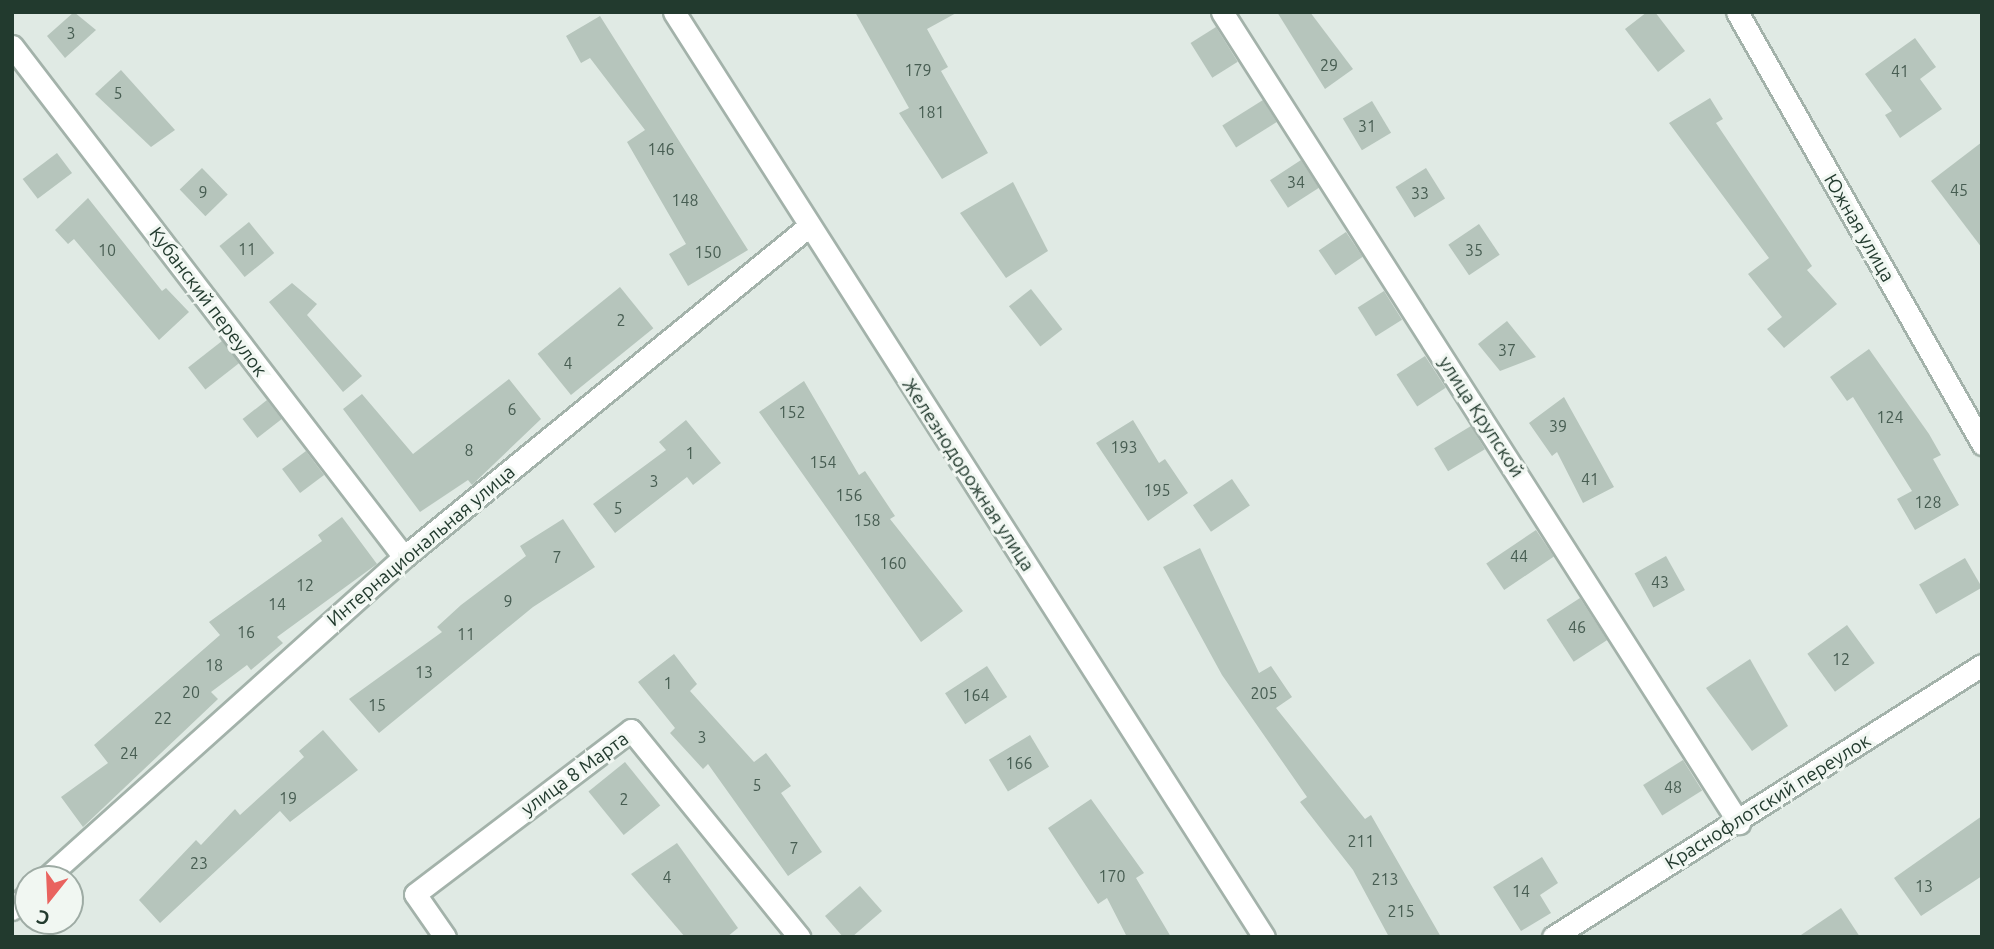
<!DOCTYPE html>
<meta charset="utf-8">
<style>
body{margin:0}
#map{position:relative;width:1994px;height:949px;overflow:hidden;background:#e0eae4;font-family:Ubuntu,sans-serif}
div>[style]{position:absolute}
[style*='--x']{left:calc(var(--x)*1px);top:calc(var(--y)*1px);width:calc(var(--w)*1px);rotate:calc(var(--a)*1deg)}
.building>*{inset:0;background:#b6c5bc;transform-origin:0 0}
.roads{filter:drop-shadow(2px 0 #a3b2aa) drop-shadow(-2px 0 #a3b2aa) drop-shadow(0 2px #a3b2aa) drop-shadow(0 -2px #a3b2aa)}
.street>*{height:21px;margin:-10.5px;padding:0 10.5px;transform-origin:10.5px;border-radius:10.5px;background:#fff}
span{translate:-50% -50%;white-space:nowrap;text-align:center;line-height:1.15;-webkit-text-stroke:6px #f1f7f2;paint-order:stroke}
.number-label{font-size:16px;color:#475d52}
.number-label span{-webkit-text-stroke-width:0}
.street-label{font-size:19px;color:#223a2e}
.frame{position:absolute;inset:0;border:14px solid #223a2e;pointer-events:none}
.north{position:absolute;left:14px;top:865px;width:70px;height:70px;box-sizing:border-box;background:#f1f7f2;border:2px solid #9eaba4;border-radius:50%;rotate:198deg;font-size:19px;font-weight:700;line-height:28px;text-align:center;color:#223a2e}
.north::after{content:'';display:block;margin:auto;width:24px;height:32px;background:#e9635f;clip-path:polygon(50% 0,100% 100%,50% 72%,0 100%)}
</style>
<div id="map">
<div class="building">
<i style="clip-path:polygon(74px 12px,96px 30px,65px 58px,47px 36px)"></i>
<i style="clip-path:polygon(855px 12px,958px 12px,927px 29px,948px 67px,941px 71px,988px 153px,942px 179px,899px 113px,909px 108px)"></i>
<i style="clip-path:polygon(1277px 12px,1310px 12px,1353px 69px,1325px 89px)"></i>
<i style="clip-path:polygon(1647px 12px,1655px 12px,1685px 51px,1658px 72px,1625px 29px)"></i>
<i style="clip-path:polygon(600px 16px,748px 250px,688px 286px,669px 254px,686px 244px,627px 142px,645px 130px,590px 58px,581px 63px,566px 36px)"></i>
<i style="left:1216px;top:27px;width:41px;height:30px;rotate:58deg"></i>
<i style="clip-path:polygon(1915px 38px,1936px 67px,1920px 79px,1942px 109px,1900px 138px,1885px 115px,1892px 111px,1865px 74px)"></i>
<i style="clip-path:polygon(121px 70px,175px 130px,151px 147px,95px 94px)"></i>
<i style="clip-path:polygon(1710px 98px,1723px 119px,1716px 123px,1812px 266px,1807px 270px,1837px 304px,1784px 348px,1767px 329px,1782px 317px,1748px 274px,1769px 258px,1669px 123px)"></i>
<i style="left:1263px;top:100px;width:26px;height:48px;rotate:58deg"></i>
<i style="left:1372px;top:101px;width:37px;height:34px;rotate:59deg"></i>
<i style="clip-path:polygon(1982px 142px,1982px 248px,1931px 181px)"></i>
<i style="left:57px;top:153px;width:25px;height:43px;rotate:53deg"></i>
<i style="left:1301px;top:160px;width:33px;height:37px;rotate:57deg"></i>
<i style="left:202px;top:168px;width:37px;height:31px;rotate:46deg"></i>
<i style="left:1426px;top:168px;width:36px;height:36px;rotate:58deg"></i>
<i style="clip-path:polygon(1013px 182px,1048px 251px,1006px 278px,960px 213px)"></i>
<i style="clip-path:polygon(88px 198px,162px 291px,166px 288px,189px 312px,159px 340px,74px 239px,68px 244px,55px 230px)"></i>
<i style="left:249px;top:222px;width:40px;height:38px;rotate:51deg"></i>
<i style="left:1479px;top:224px;width:37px;height:37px;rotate:56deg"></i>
<i style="left:1346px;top:232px;width:30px;height:33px;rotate:56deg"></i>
<i style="clip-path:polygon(292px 283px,317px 304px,307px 315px,362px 376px,343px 392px,269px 302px)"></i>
<i style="left:620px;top:287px;width:53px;height:106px;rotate:51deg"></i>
<i style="left:1031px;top:289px;width:51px;height:28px;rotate:52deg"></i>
<i style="left:1384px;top:291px;width:34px;height:31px;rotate:58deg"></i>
<i style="clip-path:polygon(1507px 321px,1536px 357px,1500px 371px,1478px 344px)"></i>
<i style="left:222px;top:341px;width:28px;height:43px;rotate:52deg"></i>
<i style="clip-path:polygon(1869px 349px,1929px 434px,1941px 455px,1933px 459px,1959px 505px,1915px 530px,1897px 499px,1912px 491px,1853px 397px,1847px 401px,1830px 377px)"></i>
<i style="left:1425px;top:356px;width:38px;height:34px;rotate:57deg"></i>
<i style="clip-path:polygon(509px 379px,541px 419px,472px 485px,468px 480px,420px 512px,343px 409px,362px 394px,413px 454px)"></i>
<i style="clip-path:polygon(804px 381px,859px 475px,865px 471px,895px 516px,890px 519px,963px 611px,921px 642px,759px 412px)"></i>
<i style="clip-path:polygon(1564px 397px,1614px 487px,1583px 503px,1557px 452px,1552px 456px,1529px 423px)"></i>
<i style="left:267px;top:400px;width:24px;height:31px;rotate:52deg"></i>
<i style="clip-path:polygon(686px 420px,721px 463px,693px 485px,687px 477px,615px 533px,593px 504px,666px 450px,659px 442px)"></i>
<i style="clip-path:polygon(1133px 420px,1159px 463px,1165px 459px,1188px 493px,1148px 521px,1096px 443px)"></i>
<i style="left:1471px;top:426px;width:27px;height:43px;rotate:59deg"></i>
<i style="left:306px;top:451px;width:30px;height:30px;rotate:53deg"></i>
<i style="left:1232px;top:479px;width:32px;height:47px;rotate:56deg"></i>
<i style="clip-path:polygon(342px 517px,377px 564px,277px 637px,283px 643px,251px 670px,247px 665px,211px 692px,218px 699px,83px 827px,61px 797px,108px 763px,94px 745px,220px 635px,209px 622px,322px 541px,318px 535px)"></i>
<i style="clip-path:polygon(563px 519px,595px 567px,533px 607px,379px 733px,349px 699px,442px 632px,437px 627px,461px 605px,526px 556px,520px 546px)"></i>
<i style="left:1536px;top:530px;width:32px;height:60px;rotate:56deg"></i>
<i style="clip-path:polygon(1200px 548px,1259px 673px,1271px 666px,1292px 697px,1276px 708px,1365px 819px,1371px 815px,1441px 937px,1389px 937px,1353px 870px,1300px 802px,1307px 797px,1222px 675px,1163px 567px)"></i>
<i style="left:1666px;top:556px;width:39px;height:36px;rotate:61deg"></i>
<i style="left:1965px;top:558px;width:34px;height:53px;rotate:60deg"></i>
<i style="left:1580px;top:598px;width:50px;height:40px;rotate:57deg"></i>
<i style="left:1847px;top:625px;width:47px;height:49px;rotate:54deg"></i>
<i style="clip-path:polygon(674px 654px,697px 684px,690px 691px,754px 762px,766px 753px,791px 786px,781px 793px,822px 852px,788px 876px,708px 764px,703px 769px,670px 733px,675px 728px,638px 682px)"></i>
<i style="clip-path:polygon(1750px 659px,1788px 726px,1752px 751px,1706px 688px)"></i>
<i style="left:987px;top:666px;width:37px;height:50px;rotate:57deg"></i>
<i style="clip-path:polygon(323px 730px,358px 770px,290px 822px,280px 811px,160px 923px,139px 900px,196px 840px,201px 845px,235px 809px,240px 815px,304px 757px,299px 751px)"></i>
<i style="left:1030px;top:735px;width:37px;height:48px;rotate:59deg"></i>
<i style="left:1683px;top:760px;width:36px;height:47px;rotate:58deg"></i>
<i style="left:625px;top:762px;width:56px;height:47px;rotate:51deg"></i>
<i style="clip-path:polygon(1091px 799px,1144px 873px,1136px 878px,1171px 937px,1127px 937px,1107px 898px,1098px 904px,1048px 828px)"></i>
<i style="clip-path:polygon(1982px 816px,1982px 876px,1921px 916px,1894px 878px)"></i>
<i style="clip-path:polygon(677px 843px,738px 928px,727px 937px,685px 937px,631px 874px)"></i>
<i style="clip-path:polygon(1542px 857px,1558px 883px,1540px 895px,1551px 913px,1521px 931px,1493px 887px)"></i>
<i style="clip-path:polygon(860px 886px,882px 911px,852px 937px,843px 937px,825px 916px)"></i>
<i style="clip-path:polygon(1841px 908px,1860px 937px,1798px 937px)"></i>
</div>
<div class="roads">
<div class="street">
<i style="--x:674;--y:12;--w:1097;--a:57.47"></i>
<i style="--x:1222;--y:12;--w:962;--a:57.48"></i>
<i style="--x:1737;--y:12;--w:497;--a:60.4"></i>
<i style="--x:12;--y:46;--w:644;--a:52.51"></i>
<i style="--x:45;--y:879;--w:482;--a:-41.9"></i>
<i style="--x:404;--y:557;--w:523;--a:-39.26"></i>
<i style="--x:12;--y:909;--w:22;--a:-43"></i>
<i style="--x:445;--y:937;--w:52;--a:-124.9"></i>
<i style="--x:415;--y:894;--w:271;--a:-37.2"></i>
<i style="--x:631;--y:730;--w:267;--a:50.9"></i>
<i style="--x:1553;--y:937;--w:508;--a:-32.38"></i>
</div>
</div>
<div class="number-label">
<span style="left:71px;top:33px">3</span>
<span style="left:1329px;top:65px">29</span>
<span style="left:918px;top:70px">179</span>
<span style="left:1900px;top:71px">41</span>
<span style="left:118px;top:93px">5</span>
<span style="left:931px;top:112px">181</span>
<span style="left:1367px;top:126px">31</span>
<span style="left:661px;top:149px">146</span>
<span style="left:1296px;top:182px">34</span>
<span style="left:1959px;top:190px">45</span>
<span style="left:203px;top:192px">9</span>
<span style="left:1420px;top:193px">33</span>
<span style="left:685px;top:200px">148</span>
<span style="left:247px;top:249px">11</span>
<span style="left:107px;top:250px">10</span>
<span style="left:1474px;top:250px">35</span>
<span style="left:708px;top:252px">150</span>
<span style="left:621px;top:320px">2</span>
<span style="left:1507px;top:350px">37</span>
<span style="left:568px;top:363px">4</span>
<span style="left:512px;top:409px">6</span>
<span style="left:792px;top:412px">152</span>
<span style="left:1890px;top:417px">124</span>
<span style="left:1558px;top:426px">39</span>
<span style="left:1124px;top:447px">193</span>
<span style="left:469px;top:450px">8</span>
<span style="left:690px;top:453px">1</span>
<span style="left:823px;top:462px">154</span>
<span style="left:1590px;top:479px">41</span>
<span style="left:654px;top:481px">3</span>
<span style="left:1157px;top:490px">195</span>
<span style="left:849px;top:495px">156</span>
<span style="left:1928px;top:502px">128</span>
<span style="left:618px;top:508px">5</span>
<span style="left:867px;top:520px">158</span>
<span style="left:1519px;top:556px">44</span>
<span style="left:557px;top:557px">7</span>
<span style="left:893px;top:563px">160</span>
<span style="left:1660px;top:582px">43</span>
<span style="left:305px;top:585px">12</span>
<span style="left:508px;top:601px">9</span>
<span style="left:277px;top:604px">14</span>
<span style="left:1577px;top:627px">46</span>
<span style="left:246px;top:632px">16</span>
<span style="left:466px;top:634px">11</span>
<span style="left:1841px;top:659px">12</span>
<span style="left:214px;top:665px">18</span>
<span style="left:424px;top:672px">13</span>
<span style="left:668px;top:683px">1</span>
<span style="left:191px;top:692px">20</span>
<span style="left:1264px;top:693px">205</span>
<span style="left:976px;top:695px">164</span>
<span style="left:377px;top:705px">15</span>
<span style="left:163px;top:718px">22</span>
<span style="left:702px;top:737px">3</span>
<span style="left:129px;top:753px">24</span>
<span style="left:1019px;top:763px">166</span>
<span style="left:757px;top:785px">5</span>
<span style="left:1673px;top:787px">48</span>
<span style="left:288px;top:798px">19</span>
<span style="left:624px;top:799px">2</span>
<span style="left:1361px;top:841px">211</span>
<span style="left:794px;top:848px">7</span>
<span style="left:199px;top:863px">23</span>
<span style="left:1112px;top:876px">170</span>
<span style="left:667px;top:877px">4</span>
<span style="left:1385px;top:879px">213</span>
<span style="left:1924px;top:886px">13</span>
<span style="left:1521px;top:891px">14</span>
<span style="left:1401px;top:911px">215</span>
</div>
<div class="street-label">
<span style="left:1859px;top:228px;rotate:60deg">Южная улица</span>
<span style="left:208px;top:302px;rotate:53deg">Кубанский переулок</span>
<span style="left:1481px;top:417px;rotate:57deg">улица Крупской</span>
<span style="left:968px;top:475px;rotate:57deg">Железнодорожная улица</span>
<span style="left:421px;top:546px;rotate:-40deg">Интернациональная улица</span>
<span style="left:575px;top:774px;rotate:-36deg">улица 8 Марта</span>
<span style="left:1768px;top:802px;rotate:-32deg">Краснофлотский переулок</span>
</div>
<div class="frame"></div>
<div class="north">С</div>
</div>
